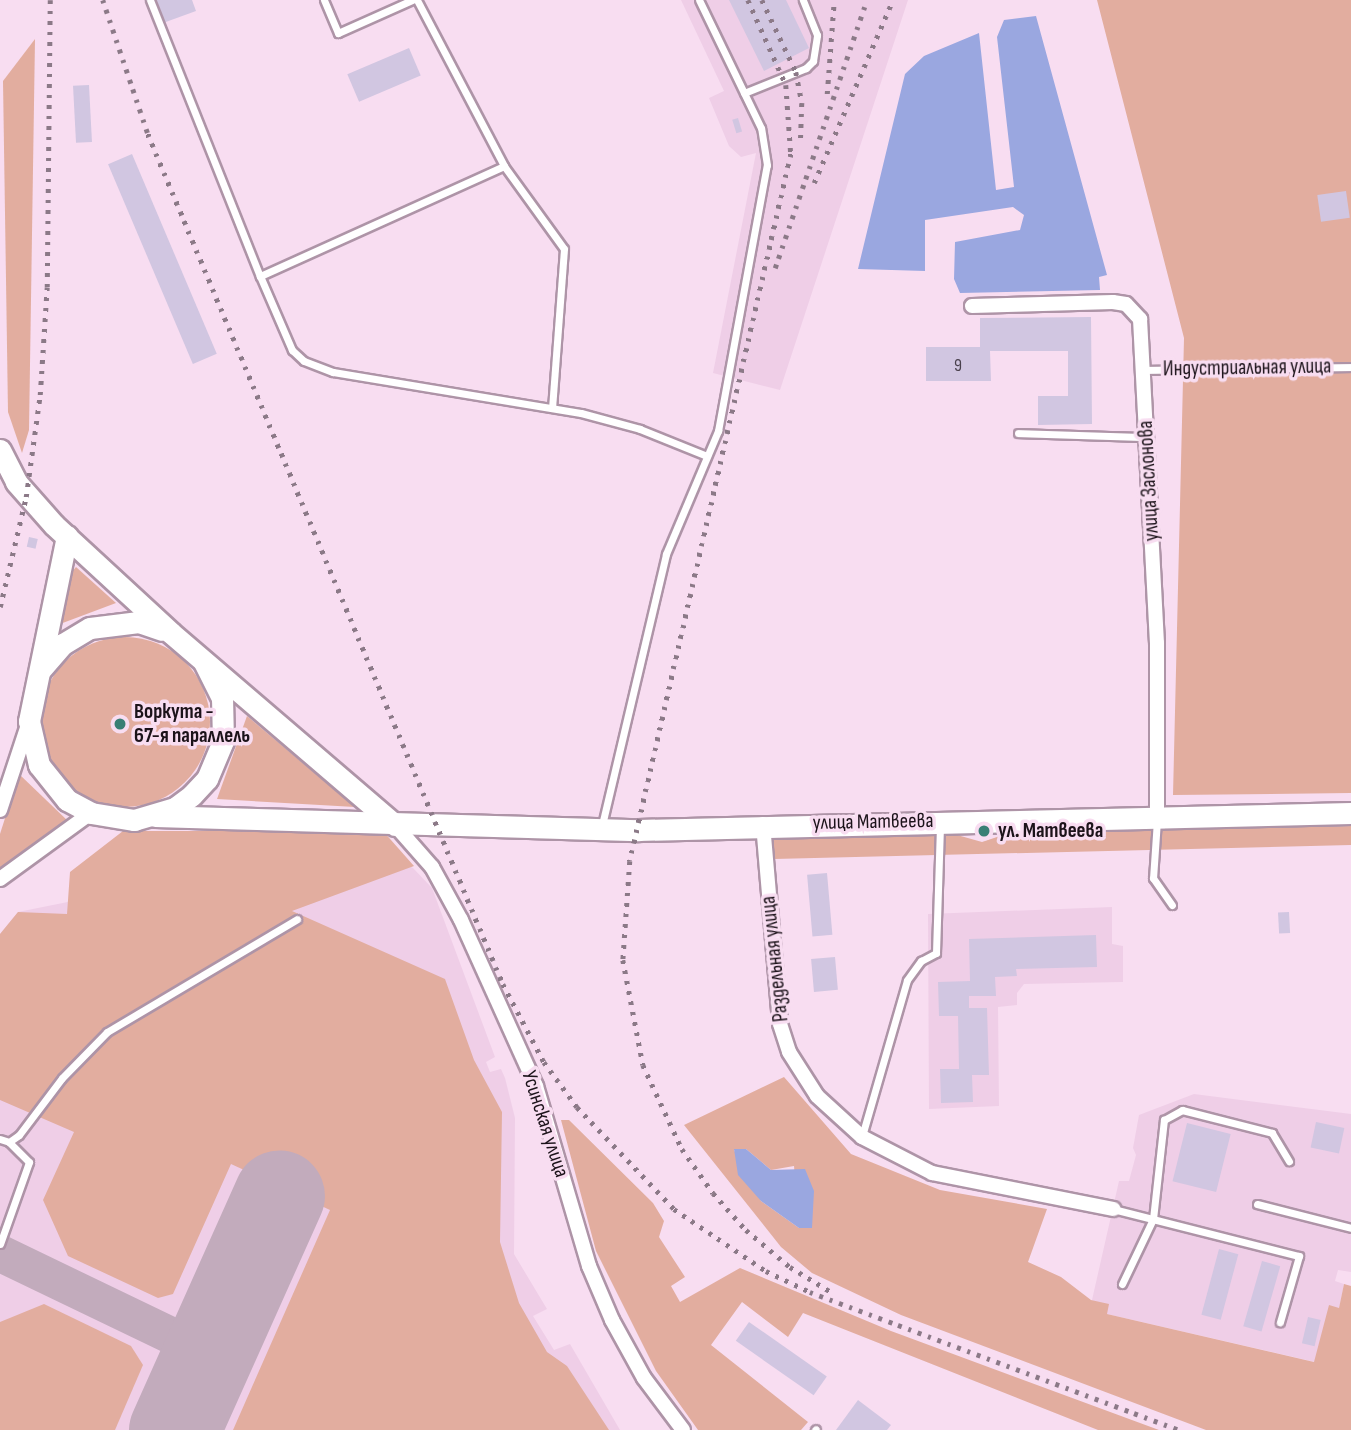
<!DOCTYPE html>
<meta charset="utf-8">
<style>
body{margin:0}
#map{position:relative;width:1351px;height:1430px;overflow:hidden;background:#f8ddf1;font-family:"Sofia Sans Condensed",sans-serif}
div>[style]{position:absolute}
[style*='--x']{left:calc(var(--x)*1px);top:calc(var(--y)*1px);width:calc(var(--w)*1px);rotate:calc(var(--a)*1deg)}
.built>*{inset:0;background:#efcee7}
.green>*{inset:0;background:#e2ad9f}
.round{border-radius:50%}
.water>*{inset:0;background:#9aa7e0}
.taxiway>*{height:37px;margin:-18.5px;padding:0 18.5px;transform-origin:18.5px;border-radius:18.5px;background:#c2abbc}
.runway>*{height:91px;margin:-45.5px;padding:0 45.5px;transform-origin:45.5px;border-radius:45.5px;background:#c2abbc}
.building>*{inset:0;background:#d1c6e1;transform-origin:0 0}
.roads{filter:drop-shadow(2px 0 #ae94a7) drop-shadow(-2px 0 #ae94a7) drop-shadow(0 2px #ae94a7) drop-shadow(0 -2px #ae94a7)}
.lane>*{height:7px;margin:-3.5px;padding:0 3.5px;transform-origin:3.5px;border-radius:3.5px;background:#fff}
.street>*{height:14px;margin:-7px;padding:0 7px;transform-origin:7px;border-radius:7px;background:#fff}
.secondary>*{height:21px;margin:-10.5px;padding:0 10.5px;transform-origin:10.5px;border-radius:10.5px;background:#fff}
.rail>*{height:4.5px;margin-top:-2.25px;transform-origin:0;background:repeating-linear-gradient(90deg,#8b7987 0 3.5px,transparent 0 10.5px)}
.dots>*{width:19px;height:19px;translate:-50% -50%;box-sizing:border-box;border:4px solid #f8ddf1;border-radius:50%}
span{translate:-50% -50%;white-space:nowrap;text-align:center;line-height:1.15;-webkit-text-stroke:7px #f8ddf1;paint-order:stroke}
.number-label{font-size:18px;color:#49404c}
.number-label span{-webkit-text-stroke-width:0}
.street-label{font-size:21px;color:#1c131a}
.poi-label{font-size:21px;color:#1c131a;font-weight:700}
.left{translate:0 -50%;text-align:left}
</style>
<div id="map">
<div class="built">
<i style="clip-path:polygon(681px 0,908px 0,780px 390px,713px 373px,756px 153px,741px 157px,729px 146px,709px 98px,724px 91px)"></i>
<i style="clip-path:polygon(380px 849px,413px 868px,432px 888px,495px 1057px,486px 1062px,490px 1072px,501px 1069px,505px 1078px,515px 1118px,514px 1254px,547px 1309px,533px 1316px,554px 1350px,570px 1344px,620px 1430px,0 1430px,0 934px,18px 912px,177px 880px)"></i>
<i style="clip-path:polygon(1112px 907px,1112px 944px,1123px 946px,1123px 982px,1024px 984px,1017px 993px,1017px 1005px,998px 1007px,999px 1106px,929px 1109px,928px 914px)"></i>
<i style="clip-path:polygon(1194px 1094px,1351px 1114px,1351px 1272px,1338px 1270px,1335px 1281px,1344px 1284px,1339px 1309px,1330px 1306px,1315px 1362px,1107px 1314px,1092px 1300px,1119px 1181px,1129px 1181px,1136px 1155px,1133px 1148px,1139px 1115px)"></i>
</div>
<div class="green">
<i style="clip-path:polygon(1097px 0,1351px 0,1351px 793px,1173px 795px,1184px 338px)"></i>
<i style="clip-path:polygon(35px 39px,29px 430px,22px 453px,8px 412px,3px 81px)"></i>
<i style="clip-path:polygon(76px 567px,116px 603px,60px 624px,71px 573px)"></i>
<i class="round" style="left:40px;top:637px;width:170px;height:170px"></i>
<i style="clip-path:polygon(247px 716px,355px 807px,217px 799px)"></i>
<i style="clip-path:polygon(19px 774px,69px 822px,0 870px,0 834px)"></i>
<i style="clip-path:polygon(1351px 826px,1351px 845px,774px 859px,773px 837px,950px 833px,982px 842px,1012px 832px)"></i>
<i style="clip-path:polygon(123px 831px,383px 831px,414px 866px,292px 911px,445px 979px,474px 1060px,502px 1112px,500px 1242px,519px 1303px,547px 1352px,567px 1366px,609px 1430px,233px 1430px,330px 1210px,231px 1164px,173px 1294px,158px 1298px,68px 1256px,43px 1200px,74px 1132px,0 1100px,0 934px,18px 912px,67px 914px,70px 872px)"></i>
<i style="clip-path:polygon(evenodd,784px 1077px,851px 1154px,940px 1190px,1047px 1209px,1028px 1262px,1061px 1277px,1091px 1300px,1109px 1304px,1107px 1314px,1314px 1362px,1329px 1305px,1339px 1308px,1344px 1284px,1351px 1286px,1351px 1430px,1206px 1430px,901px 1315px,812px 1273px,781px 1247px,684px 1125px,784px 1077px,746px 1149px,771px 1170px,794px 1166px,799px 1228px,761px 1201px,734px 1150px,746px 1149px)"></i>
<i style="clip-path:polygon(561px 1120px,569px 1120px,653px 1203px,664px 1221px,659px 1237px,685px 1277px,671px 1286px,680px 1302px,740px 1268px,891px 1331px,1159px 1430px,1098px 1430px,803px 1313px,788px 1337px,742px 1302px,711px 1345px,808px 1422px,801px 1430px,698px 1430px,656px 1371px,596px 1251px)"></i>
<i style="clip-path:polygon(44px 1304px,131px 1346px,143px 1365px,115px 1430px,0 1430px,0 1322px)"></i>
</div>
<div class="water">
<i style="clip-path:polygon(1036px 16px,1107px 275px,1099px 277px,1100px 290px,960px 293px,954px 279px,955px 242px,1020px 230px,1024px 215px,1013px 207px,925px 220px,925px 271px,858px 269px,905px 74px,924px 56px,979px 33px,996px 190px,1014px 187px,997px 37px,1004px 20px)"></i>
<i style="clip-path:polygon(734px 1149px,746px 1149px,771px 1170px,805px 1169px,814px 1191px,812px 1228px,799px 1228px,761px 1201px,738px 1175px)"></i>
</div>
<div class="taxiway">
<i style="--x:0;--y:1253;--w:231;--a:25.7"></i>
</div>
<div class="runway">
<i style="--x:174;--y:1430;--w:257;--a:-65.9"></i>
</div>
<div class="building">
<i style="clip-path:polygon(155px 0,192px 0,196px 11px,163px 23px)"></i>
<i style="clip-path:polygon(729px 0,786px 0,809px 48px,764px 71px)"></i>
<i style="left:409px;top:48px;width:30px;height:67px;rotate:67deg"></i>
<i style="left:89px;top:85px;width:57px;height:16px;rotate:87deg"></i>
<i style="left:738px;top:118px;width:14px;height:6px;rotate:73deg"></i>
<i style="left:132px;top:154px;width:217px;height:26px;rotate:67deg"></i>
<i style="left:1346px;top:191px;width:27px;height:29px;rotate:82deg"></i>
<i style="clip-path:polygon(1091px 317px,1092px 424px,1038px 425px,1038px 396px,1068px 396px,1068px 351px,990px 351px,991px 381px,926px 381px,926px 347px,980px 347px,980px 318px)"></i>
<i style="left:29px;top:537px;width:9px;height:10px;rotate:13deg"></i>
<i style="left:827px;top:873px;width:62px;height:20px;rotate:85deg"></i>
<i style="left:1289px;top:912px;width:21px;height:11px;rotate:87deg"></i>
<i style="clip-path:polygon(1096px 935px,1097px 967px,1016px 969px,1017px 976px,995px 977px,996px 996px,969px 996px,969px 1008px,987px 1008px,989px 1075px,972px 1075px,973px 1102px,941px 1103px,940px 1069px,959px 1069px,958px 1016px,939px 1016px,938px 982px,970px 981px,969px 939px)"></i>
<i style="left:835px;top:957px;width:33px;height:24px;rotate:85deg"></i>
<i style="left:1316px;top:1122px;width:29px;height:26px;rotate:12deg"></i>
<i style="left:1187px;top:1123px;width:45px;height:60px;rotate:14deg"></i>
<i style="left:1219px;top:1249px;width:20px;height:68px;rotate:15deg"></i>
<i style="left:1262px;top:1261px;width:19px;height:68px;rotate:16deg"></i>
<i style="left:1308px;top:1317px;width:13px;height:27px;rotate:13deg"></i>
<i style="left:749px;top:1322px;width:95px;height:23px;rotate:35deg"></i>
<i style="clip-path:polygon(858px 1400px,891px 1425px,887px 1430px,836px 1430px)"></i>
</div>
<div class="roads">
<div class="lane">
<i style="--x:150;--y:0;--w:297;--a:68.3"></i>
<i style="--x:324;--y:0;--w:36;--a:67"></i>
<i style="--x:338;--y:33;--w:81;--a:-24"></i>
<i style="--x:417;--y:0;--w:187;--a:62.3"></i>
<i style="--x:504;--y:166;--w:268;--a:155.7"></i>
<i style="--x:260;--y:276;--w:81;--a:66.6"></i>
<i style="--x:292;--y:350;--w:16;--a:43"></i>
<i style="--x:304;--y:361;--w:31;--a:21"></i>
<i style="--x:333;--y:372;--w:251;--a:9.4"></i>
<i style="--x:581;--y:413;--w:61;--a:15.2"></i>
<i style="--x:640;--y:429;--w:72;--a:21.9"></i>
<i style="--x:744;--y:93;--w:67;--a:-22"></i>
<i style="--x:806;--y:68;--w:10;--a:-45"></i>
<i style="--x:813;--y:61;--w:26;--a:-81"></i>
<i style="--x:817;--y:35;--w:38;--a:-112"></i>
<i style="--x:504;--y:166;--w:102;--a:54.1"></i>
<i style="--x:564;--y:249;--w:159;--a:94.3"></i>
<i style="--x:1144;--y:370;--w:207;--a:-0.8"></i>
<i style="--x:1018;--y:433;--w:128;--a:1.8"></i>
<i style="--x:1157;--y:820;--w:58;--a:93.9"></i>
<i style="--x:1153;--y:878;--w:33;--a:55"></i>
<i style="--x:602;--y:825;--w:278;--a:-76.7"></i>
<i style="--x:666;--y:554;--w:134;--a:-67.1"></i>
<i style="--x:718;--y:431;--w:270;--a:-79.6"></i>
<i style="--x:767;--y:165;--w:37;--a:-99"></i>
<i style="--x:761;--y:128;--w:142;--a:-115.8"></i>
<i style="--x:862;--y:1136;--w:162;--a:-73.9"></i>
<i style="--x:907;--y:980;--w:24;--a:-54"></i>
<i style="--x:921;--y:961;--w:17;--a:-28"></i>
<i style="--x:936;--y:953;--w:128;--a:-88.2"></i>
<i style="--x:0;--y:1139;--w:9;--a:18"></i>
<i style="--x:9;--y:1142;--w:12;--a:-35"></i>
<i style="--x:19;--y:1135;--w:71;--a:-53"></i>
<i style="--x:62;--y:1078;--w:64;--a:-45.6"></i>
<i style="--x:107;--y:1032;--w:221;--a:-30.7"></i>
<i style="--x:1257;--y:1204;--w:97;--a:14.3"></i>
<i style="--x:1113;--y:1209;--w:192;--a:14.2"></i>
<i style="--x:1299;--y:1256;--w:69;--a:106.1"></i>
<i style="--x:0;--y:1244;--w:87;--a:-70.5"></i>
<i style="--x:29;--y:1162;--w:28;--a:-135"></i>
<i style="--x:1122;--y:1284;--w:72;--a:-64.5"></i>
<i style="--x:1153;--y:1219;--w:100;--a:-83.7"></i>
<i style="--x:1164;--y:1120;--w:21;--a:-29"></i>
<i style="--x:1182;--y:1110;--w:93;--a:14.3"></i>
<i style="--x:1272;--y:1133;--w:33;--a:59"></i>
<i style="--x:815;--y:1430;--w:1;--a:-45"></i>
</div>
<div class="street">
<i style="--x:972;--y:306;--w:141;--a:-1.6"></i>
<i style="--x:1113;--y:302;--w:13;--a:9"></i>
<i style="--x:1126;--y:304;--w:21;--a:47"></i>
<i style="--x:1140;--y:319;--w:324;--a:87"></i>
<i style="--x:1157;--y:643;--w:176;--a:90"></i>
<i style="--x:0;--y:810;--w:93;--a:-71.8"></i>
<i style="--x:763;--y:824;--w:201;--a:85.1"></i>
<i style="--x:780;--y:1024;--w:29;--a:72"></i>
<i style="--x:789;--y:1052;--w:52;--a:57.5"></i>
<i style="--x:817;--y:1096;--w:61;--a:42.3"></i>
<i style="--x:862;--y:1137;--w:79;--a:27.2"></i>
<i style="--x:932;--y:1173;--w:185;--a:11.2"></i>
<i style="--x:395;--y:825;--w:56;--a:48.6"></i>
<i style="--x:432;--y:867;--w:60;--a:61.3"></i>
<i style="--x:461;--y:920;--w:182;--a:65.7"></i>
<i style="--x:536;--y:1086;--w:188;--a:73.6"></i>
<i style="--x:589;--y:1266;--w:59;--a:66.9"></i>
<i style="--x:612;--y:1320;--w:66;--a:61.1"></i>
<i style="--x:644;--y:1378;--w:65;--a:53.1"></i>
<i style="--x:0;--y:879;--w:112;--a:-36"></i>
</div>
<div class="secondary">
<i style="--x:0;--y:450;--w:36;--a:63"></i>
<i style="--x:16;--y:482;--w:57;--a:48.5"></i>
<i style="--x:54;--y:525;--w:159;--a:42.7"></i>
<i style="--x:171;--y:633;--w:295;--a:40.6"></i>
<i style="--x:67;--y:536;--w:189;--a:101.6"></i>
<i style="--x:29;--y:721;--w:45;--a:77.2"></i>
<i style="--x:39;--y:765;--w:45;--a:51.3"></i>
<i style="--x:67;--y:800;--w:27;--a:28"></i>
<i style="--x:91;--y:813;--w:44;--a:9.2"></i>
<i style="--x:134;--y:820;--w:43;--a:-16.3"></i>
<i style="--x:175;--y:808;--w:21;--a:-37"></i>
<i style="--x:192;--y:795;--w:22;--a:-47"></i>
<i style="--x:207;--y:779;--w:41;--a:-67.2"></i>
<i style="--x:223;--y:741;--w:43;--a:-91.3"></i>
<i style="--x:222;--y:698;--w:40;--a:-116.6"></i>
<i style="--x:41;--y:669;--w:33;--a:-49"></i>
<i style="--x:63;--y:644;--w:31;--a:-31"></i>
<i style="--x:90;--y:628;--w:49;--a:-7"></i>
<i style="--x:139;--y:622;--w:24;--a:19"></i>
<i style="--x:155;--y:816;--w:483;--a:1.7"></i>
<i style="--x:638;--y:830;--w:713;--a:-1.37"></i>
</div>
</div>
<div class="rail">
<i style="--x:103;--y:0;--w:141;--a:71.4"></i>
<i style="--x:148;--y:134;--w:921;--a:67.33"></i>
<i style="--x:503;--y:984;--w:88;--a:62.3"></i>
<i style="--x:544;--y:1062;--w:56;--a:53.7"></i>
<i style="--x:577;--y:1107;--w:141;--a:46.4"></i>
<i style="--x:674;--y:1209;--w:111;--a:34"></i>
<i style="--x:766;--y:1271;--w:49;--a:25.5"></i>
<i style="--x:810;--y:1292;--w:394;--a:20.5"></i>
<i style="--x:748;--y:0;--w:93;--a:65.9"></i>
<i style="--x:786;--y:85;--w:69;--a:85.9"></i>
<i style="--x:791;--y:154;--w:725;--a:102.83"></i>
<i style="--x:630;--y:861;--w:99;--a:94"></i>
<i style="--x:623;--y:960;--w:107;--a:79.2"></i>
<i style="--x:643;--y:1065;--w:93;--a:65.1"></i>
<i style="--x:682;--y:1149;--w:54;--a:54.8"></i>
<i style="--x:713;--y:1193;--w:50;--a:48.3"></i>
<i style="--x:746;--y:1230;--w:57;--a:40.1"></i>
<i style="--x:790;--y:1267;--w:48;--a:31.4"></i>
<i style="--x:762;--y:0;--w:80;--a:64.7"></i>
<i style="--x:796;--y:72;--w:32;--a:79"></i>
<i style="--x:802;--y:103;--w:36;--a:92"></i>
<i style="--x:827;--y:94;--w:94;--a:-85.7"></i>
<i style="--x:814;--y:183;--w:199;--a:-66.7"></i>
<i style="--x:775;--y:268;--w:283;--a:-71.1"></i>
<i style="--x:0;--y:607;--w:113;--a:-76.7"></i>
<i style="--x:26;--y:497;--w:103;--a:-82.2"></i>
<i style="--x:40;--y:395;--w:108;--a:-86.3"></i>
<i style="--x:47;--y:287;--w:287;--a:-89.4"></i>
</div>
<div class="dots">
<i style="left:120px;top:724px;background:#397f75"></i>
<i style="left:984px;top:831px;background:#397f75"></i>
</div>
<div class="number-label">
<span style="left:958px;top:366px">9</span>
</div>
<div class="street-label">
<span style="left:1247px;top:368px;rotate:-1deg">Индустриальная улица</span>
<span style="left:1149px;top:481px;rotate:-93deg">улица Заслонова</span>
<span style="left:873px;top:822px;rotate:-1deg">улица Матвеева</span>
<span style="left:775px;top:959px;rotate:-96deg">Раздельная улица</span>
<span style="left:545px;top:1124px;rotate:72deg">Усинская улица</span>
</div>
<div class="poi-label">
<span class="left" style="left:134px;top:724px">Воркута -<br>67-я параллель</span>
<span class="left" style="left:998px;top:831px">ул. Матвеева</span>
</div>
</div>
